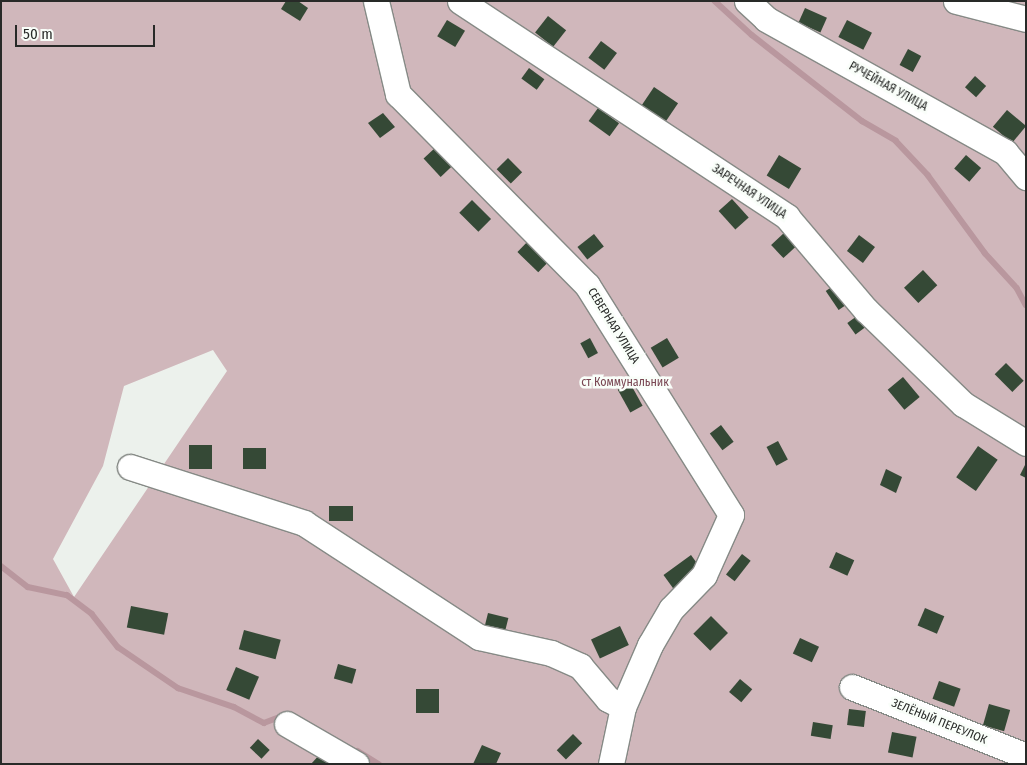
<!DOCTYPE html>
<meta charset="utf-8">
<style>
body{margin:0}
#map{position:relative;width:1027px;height:765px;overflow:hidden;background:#ecf1ec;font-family:"Fira Sans Condensed",sans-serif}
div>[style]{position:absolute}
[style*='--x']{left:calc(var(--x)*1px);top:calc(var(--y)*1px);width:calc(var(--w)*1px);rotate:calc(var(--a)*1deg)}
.green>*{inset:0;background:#d0b7bb}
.stream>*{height:5.5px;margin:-2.75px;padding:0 2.75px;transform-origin:2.75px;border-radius:2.75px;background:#b9979e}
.building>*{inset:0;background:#354936;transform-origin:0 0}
.roads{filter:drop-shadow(1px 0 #868a86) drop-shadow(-1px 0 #868a86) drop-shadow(0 1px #868a86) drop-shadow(0 -1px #868a86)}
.minor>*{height:25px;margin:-12.5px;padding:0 12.5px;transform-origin:12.5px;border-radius:12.5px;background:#fff}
span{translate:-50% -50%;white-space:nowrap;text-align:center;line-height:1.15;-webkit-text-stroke:5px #f9fef9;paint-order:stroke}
.street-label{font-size:12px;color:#282a28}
.park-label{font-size:12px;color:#794652}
.frame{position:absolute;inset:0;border:2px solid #282a28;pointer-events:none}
.scale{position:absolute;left:15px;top:25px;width:140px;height:22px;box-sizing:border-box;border:2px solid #282a28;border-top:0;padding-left:6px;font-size:15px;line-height:18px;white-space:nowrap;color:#282a28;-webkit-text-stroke:4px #f9fef9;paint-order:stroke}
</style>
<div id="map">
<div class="green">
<i style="clip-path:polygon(evenodd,1px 1px,1026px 1px,1026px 764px,1px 764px,1px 1px,213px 350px,227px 371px,74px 597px,53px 559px,103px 466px,124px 386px,213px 350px)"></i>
</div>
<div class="stream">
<i style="--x:715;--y:1;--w:50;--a:42.6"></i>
<i style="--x:752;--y:35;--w:140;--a:38"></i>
<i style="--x:862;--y:121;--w:39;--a:30"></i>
<i style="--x:896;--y:141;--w:47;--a:46.7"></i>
<i style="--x:928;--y:175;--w:97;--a:53.8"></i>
<i style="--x:985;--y:253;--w:47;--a:47.6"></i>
<i style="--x:1017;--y:288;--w:19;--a:62"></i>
<i style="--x:1;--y:566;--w:34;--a:38"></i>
<i style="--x:28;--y:587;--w:40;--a:12"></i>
<i style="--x:67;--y:595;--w:31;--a:37"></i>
<i style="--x:92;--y:614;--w:42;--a:51.8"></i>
<i style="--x:118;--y:647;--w:73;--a:34.3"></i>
<i style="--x:178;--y:688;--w:59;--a:18.7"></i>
<i style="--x:234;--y:707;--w:34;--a:28"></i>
<i style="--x:264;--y:723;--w:19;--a:-21"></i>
<i style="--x:358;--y:751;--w:25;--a:32"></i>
</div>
<div class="building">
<i style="clip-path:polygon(286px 1px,298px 1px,308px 8px,300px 21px,281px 9px)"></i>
<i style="left:805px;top:8px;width:24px;height:16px;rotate:24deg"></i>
<i style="left:548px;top:16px;width:23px;height:21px;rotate:38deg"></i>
<i style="left:447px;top:20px;width:21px;height:19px;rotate:31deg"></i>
<i style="left:847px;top:20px;width:28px;height:19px;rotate:27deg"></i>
<i style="left:601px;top:41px;width:20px;height:21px;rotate:37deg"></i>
<i style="left:908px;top:49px;width:15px;height:18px;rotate:28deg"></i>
<i style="left:529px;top:68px;width:19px;height:13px;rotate:36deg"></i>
<i style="left:975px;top:76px;width:15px;height:15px;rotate:42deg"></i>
<i style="left:654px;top:87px;width:29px;height:25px;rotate:34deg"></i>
<i style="left:598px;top:108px;width:26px;height:16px;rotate:36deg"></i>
<i style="left:1007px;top:110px;width:25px;height:22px;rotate:40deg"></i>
<i style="clip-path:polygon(383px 113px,395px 127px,380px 138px,368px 123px)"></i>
<i style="left:436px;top:147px;width:25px;height:17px;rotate:47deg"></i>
<i style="left:779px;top:155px;width:26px;height:24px;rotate:31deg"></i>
<i style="left:966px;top:155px;width:20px;height:18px;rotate:41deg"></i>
<i style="left:508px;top:158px;width:20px;height:16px;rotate:45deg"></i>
<i style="left:732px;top:199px;width:25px;height:18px;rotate:48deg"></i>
<i style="left:472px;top:200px;width:27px;height:18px;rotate:45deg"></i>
<i style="left:785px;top:232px;width:18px;height:19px;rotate:47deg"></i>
<i style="left:594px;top:234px;width:16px;height:21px;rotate:52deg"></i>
<i style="left:859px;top:235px;width:20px;height:20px;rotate:37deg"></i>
<i style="left:532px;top:237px;width:29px;height:21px;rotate:44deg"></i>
<i style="left:923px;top:270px;width:21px;height:26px;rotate:47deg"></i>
<i style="left:839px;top:282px;width:23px;height:16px;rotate:56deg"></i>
<i style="left:857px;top:316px;width:14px;height:12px;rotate:54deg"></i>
<i style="left:590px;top:338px;width:17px;height:11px;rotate:62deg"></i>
<i style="left:667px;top:338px;width:23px;height:19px;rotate:59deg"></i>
<i style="left:1006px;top:363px;width:25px;height:16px;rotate:45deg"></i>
<i style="left:903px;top:377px;width:26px;height:20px;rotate:50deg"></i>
<i style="left:630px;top:383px;width:26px;height:14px;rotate:61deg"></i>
<i style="left:721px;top:425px;width:21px;height:14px;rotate:53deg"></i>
<i style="left:778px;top:441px;width:21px;height:13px;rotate:62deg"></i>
<i style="left:189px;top:445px;width:23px;height:24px"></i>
<i style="left:978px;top:446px;width:24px;height:38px;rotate:35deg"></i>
<i style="left:243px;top:448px;width:23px;height:21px"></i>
<i style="clip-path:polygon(1026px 463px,1026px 478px,1020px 475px)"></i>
<i style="clip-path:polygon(886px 469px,902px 477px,896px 493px,880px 485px)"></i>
<i style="left:329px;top:506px;width:24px;height:15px"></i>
<i style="left:836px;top:552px;width:20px;height:17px;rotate:24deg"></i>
<i style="left:742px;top:554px;width:11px;height:26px;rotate:38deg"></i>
<i style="left:691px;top:555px;width:17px;height:34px;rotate:54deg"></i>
<i style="left:131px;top:606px;width:38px;height:22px;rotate:11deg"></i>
<i style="left:925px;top:608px;width:21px;height:19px;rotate:23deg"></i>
<i style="left:488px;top:613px;width:21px;height:16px;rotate:14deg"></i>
<i style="left:711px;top:616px;width:24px;height:25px;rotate:45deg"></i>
<i style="left:620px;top:626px;width:21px;height:32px;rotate:65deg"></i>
<i style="left:244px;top:630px;width:38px;height:20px;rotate:15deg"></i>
<i style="left:800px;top:638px;width:21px;height:17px;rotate:25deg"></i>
<i style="left:338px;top:664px;width:19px;height:15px;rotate:16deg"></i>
<i style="left:236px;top:667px;width:25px;height:25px;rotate:23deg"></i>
<i style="left:740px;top:679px;width:16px;height:17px;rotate:40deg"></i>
<i style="left:939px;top:681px;width:23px;height:19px;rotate:20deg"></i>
<i style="left:416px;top:689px;width:23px;height:24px"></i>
<i style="left:989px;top:704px;width:22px;height:22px;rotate:16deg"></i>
<i style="left:849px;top:709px;width:17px;height:16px;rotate:7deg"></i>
<i style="left:813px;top:722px;width:20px;height:14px;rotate:9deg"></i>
<i style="left:892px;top:732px;width:25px;height:21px;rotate:11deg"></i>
<i style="left:573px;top:734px;width:13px;height:23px;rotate:45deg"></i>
<i style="left:258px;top:739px;width:16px;height:12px;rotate:43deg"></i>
<i style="clip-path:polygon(482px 745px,501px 753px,496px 764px,473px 764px)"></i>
<i style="clip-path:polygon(321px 753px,332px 764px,311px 764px)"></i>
</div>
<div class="roads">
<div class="minor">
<i style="--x:376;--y:1;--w:96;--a:76.7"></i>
<i style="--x:398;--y:94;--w:269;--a:45.3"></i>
<i style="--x:587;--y:285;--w:271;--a:57.9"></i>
<i style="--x:731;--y:515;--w:66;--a:114.2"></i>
<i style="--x:704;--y:575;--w:47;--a:134.1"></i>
<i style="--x:671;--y:609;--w:42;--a:120.3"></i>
<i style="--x:650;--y:645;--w:68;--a:113.5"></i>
<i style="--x:623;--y:707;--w:58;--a:101.9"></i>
<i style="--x:460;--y:1;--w:392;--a:33.4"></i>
<i style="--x:787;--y:217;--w:122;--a:49.7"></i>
<i style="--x:866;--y:310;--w:135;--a:44.1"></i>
<i style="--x:963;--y:404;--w:74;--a:31.8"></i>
<i style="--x:747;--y:1;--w:26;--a:43"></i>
<i style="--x:766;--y:19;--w:274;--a:29.1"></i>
<i style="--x:1005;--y:152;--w:33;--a:50"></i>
<i style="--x:956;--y:1;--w:72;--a:14.4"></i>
<i style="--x:130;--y:467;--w:183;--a:17.8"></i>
<i style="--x:304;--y:523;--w:209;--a:33.1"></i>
<i style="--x:479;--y:637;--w:74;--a:12.5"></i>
<i style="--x:551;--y:653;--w:32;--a:24"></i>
<i style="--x:580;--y:666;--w:43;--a:49.7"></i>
<i style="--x:608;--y:699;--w:17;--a:28"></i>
<i style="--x:852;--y:687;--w:187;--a:21.6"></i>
<i style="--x:287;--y:724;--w:80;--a:30.1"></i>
</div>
</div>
<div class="street-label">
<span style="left:888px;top:87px;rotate:29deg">РУЧЕЙНАЯ УЛИЦА</span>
<span style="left:749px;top:192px;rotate:34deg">ЗАРЕЧНАЯ УЛИЦА</span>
<span style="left:613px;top:326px;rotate:58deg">СЕВЕРНАЯ УЛИЦА</span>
<span style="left:939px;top:722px;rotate:22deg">ЗЕЛЁНЫЙ ПЕРЕУЛОК</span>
</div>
<div class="park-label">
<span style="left:625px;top:383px">ст Коммунальник</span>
</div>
<div class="frame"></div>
<div class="scale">50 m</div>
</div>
